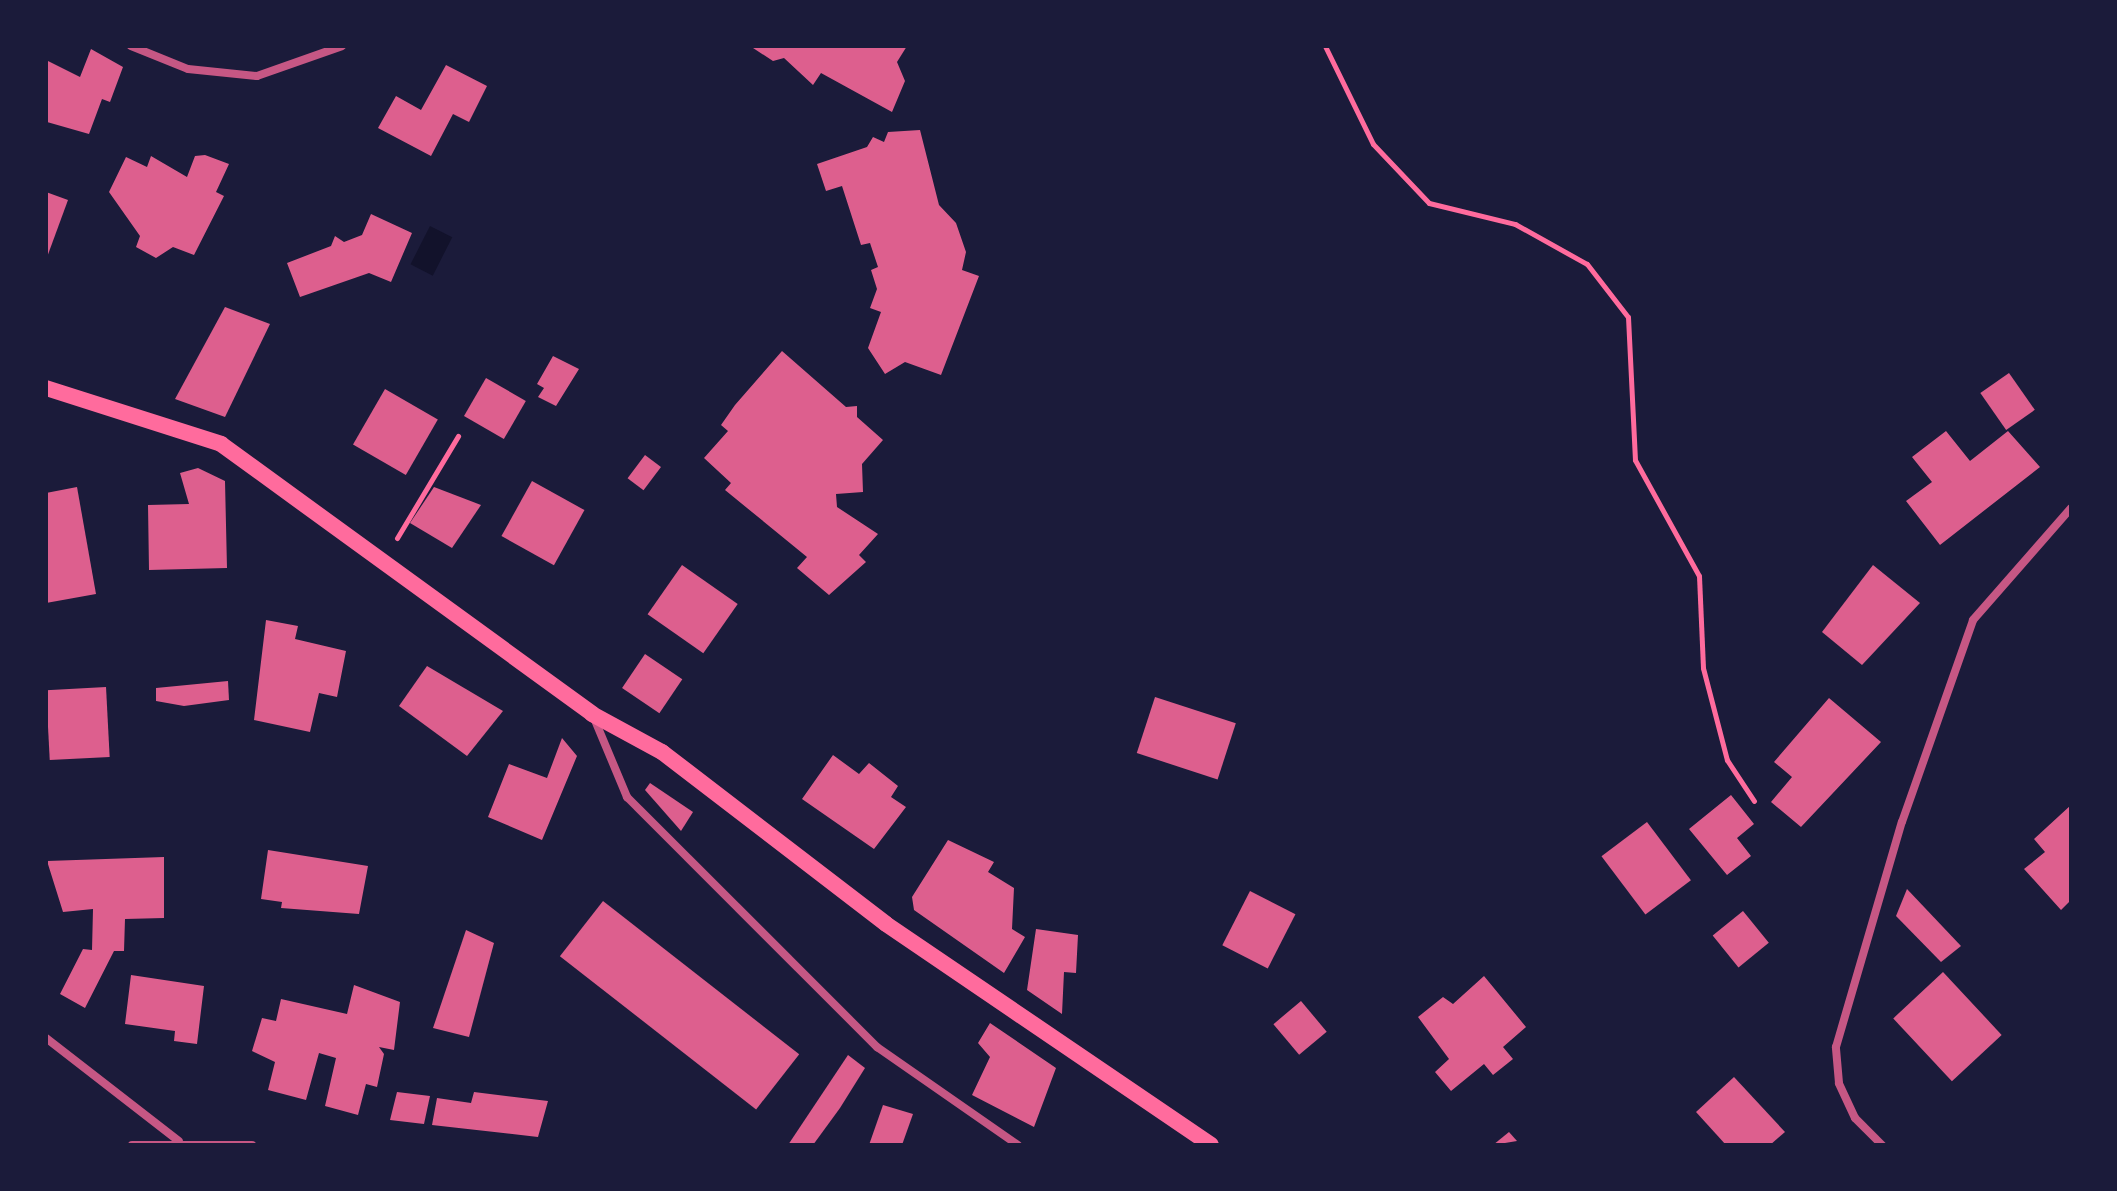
<!DOCTYPE html>
<style>
body{margin:0}
#map{position:relative;width:2117px;height:1191px;overflow:hidden;background:#1b1b3a;font-family:"DejaVu Sans",sans-serif}
div>[style]{position:absolute}
[style*='--x']{left:calc(var(--x)*1px);top:calc(var(--y)*1px);width:calc(var(--w)*1px);rotate:calc(var(--a)*1deg)}
.water>*{inset:0;background:#12122b;transform-origin:0 0}
.building>*{inset:0;background:#dd5f8e;transform-origin:0 0}
.path>*{height:5px;margin:-2.5px;padding:0 2.5px;transform-origin:2.5px;border-radius:2.5px;background:#ff6b9d}
.minor>*{height:8px;margin:-4px;padding:0 4px;transform-origin:4px;border-radius:4px;background:#c65784}
.secondary>*{height:16px;margin:-8px;padding:0 8px;transform-origin:8px;border-radius:8px;background:#ff6b9d}
span{translate:-50% -50%;white-space:nowrap;text-align:center;line-height:1.15;-webkit-text-stroke:8px #1b1b3a;paint-order:stroke}
.frame{position:absolute;inset:0;border:48px solid #1b1b3a;pointer-events:none}
</style>
<div id="map">
<div class="water">
<i style="left:430px;top:226px;width:25px;height:43px;rotate:27deg"></i>
</div>
<div class="building">
<i style="clip-path:polygon(750px 46px,907px 46px,897px 62px,905px 81px,892px 112px,821px 73px,813px 85px,784px 58px,773px 61px)"></i>
<i style="clip-path:polygon(91px 49px,123px 67px,110px 102px,102px 99px,89px 134px,47px 122px,46px 60px,80px 77px)"></i>
<i style="clip-path:polygon(446px 65px,487px 86px,469px 122px,453px 114px,431px 156px,378px 128px,396px 96px,421px 110px)"></i>
<i style="clip-path:polygon(920px 130px,939px 205px,956px 223px,966px 252px,962px 270px,979px 276px,941px 375px,905px 362px,885px 374px,868px 348px,881px 312px,870px 308px,877px 289px,871px 270px,878px 267px,870px 243px,861px 245px,842px 186px,826px 191px,817px 164px,867px 147px,873px 137px,884px 142px,888px 132px)"></i>
<i style="clip-path:polygon(205px 155px,229px 164px,216px 192px,224px 196px,194px 255px,173px 247px,156px 258px,136px 247px,140px 236px,109px 192px,126px 157px,147px 167px,151px 156px,187px 177px,195px 156px)"></i>
<i style="clip-path:polygon(46px 192px,68px 200px,46px 260px)"></i>
<i style="clip-path:polygon(371px 214px,412px 233px,391px 282px,369px 273px,300px 297px,287px 263px,331px 246px,335px 236px,344px 242px,362px 235px)"></i>
<i style="clip-path:polygon(225px 307px,270px 324px,225px 417px,175px 399px)"></i>
<i style="clip-path:polygon(782px 351px,846px 407px,857px 406px,857px 417px,883px 440px,862px 464px,863px 492px,836px 494px,837px 507px,878px 534px,859px 555px,866px 562px,829px 595px,797px 568px,807px 557px,725px 490px,731px 483px,704px 458px,728px 431px,721px 425px,735px 405px)"></i>
<i style="clip-path:polygon(553px 356px,579px 369px,556px 406px,538px 397px,544px 388px,537px 384px)"></i>
<i style="left:2009px;top:373px;width:45px;height:35px;rotate:55deg"></i>
<i style="left:486px;top:378px;width:46px;height:44px;rotate:30deg"></i>
<i style="left:385px;top:389px;width:61px;height:64px;rotate:30deg"></i>
<i style="clip-path:polygon(1946px 431px,1970px 461px,2008px 431px,2040px 467px,1940px 545px,1906px 501px,1932px 482px,1912px 457px)"></i>
<i style="left:645px;top:455px;width:20px;height:29px;rotate:37deg"></i>
<i style="clip-path:polygon(198px 468px,225px 481px,227px 568px,149px 570px,148px 505px,189px 504px,180px 473px)"></i>
<i style="left:532px;top:481px;width:60px;height:63px;rotate:29deg"></i>
<i style="clip-path:polygon(77px 487px,96px 594px,46px 603px,46px 493px)"></i>
<i style="clip-path:polygon(434px 487px,481px 505px,452px 548px,410px 523px)"></i>
<i style="left:682px;top:565px;width:68px;height:60px;rotate:35deg"></i>
<i style="clip-path:polygon(1873px 565px,1920px 603px,1862px 665px,1822px 632px)"></i>
<i style="clip-path:polygon(266px 620px,298px 626px,295px 639px,346px 651px,337px 697px,319px 693px,310px 732px,254px 720px)"></i>
<i style="left:645px;top:654px;width:45px;height:41px;rotate:34deg"></i>
<i style="clip-path:polygon(427px 666px,503px 711px,467px 756px,399px 706px)"></i>
<i style="clip-path:polygon(228px 681px,229px 700px,184px 706px,156px 701px,156px 688px)"></i>
<i style="left:106px;top:687px;width:70px;height:60px;rotate:87deg"></i>
<i style="left:1155px;top:697px;width:85px;height:59px;rotate:18deg"></i>
<i style="clip-path:polygon(1829px 698px,1881px 742px,1801px 827px,1771px 802px,1792px 777px,1774px 762px)"></i>
<i style="clip-path:polygon(562px 738px,577px 756px,542px 840px,488px 817px,509px 764px,547px 778px)"></i>
<i style="clip-path:polygon(833px 755px,859px 774px,869px 763px,898px 786px,891px 797px,906px 807px,874px 849px,802px 799px)"></i>
<i style="clip-path:polygon(650px 783px,693px 812px,681px 831px,645px 790px)"></i>
<i style="clip-path:polygon(1731px 795px,1754px 824px,1737px 838px,1751px 856px,1727px 875px,1689px 829px)"></i>
<i style="clip-path:polygon(2071px 805px,2071px 900px,2061px 910px,2024px 869px,2045px 852px,2034px 839px)"></i>
<i style="left:1647px;top:822px;width:73px;height:57px;rotate:53deg"></i>
<i style="clip-path:polygon(948px 840px,994px 862px,988px 872px,1014px 888px,1012px 929px,1025px 937px,1004px 973px,914px 910px,912px 897px)"></i>
<i style="clip-path:polygon(268px 850px,368px 866px,359px 914px,281px 908px,282px 902px,261px 899px)"></i>
<i style="clip-path:polygon(164px 857px,164px 918px,125px 919px,124px 951px,114px 951px,85px 1008px,60px 994px,83px 949px,92px 950px,93px 909px,63px 912px,47px 861px)"></i>
<i style="clip-path:polygon(1907px 889px,1961px 946px,1941px 962px,1896px 916px)"></i>
<i style="left:1250px;top:891px;width:51px;height:61px;rotate:27deg"></i>
<i style="left:603px;top:901px;width:249px;height:70px;rotate:38deg"></i>
<i style="left:1743px;top:911px;width:41px;height:39px;rotate:51deg"></i>
<i style="clip-path:polygon(1036px 929px,1078px 935px,1076px 973px,1064px 972px,1062px 1014px,1027px 990px)"></i>
<i style="clip-path:polygon(466px 930px,494px 943px,469px 1037px,433px 1028px)"></i>
<i style="left:1943px;top:972px;width:86px;height:68px;rotate:47deg"></i>
<i style="clip-path:polygon(131px 975px,204px 986px,197px 1044px,174px 1041px,175px 1031px,125px 1024px)"></i>
<i style="clip-path:polygon(1484px 976px,1526px 1027px,1503px 1047px,1513px 1059px,1493px 1075px,1484px 1064px,1451px 1091px,1435px 1072px,1449px 1059px,1418px 1017px,1443px 997px,1453px 1004px)"></i>
<i style="clip-path:polygon(354px 985px,400px 1002px,394px 1050px,379px 1047px,384px 1054px,377px 1087px,366px 1084px,358px 1115px,325px 1106px,336px 1058px,319px 1053px,306px 1100px,268px 1090px,275px 1062px,252px 1051px,262px 1018px,276px 1021px,281px 999px,347px 1014px)"></i>
<i style="left:1301px;top:1001px;width:40px;height:36px;rotate:50deg"></i>
<i style="clip-path:polygon(990px 1023px,1056px 1068px,1034px 1127px,972px 1095px,990px 1057px,978px 1043px)"></i>
<i style="clip-path:polygon(848px 1055px,865px 1068px,840px 1108px,813px 1145px,788px 1145px)"></i>
<i style="clip-path:polygon(1734px 1077px,1785px 1132px,1770px 1145px,1726px 1145px,1696px 1112px)"></i>
<i style="clip-path:polygon(397px 1092px,430px 1096px,424px 1124px,390px 1120px)"></i>
<i style="clip-path:polygon(474px 1092px,548px 1101px,538px 1137px,432px 1125px,437px 1098px,471px 1103px)"></i>
<i style="clip-path:polygon(883px 1105px,913px 1114px,902px 1145px,869px 1145px)"></i>
<i style="clip-path:polygon(1509px 1132px,1517px 1141px,1493px 1145px)"></i>
</div>
<div class="path">
<i style="--x:1325;--y:46;--w:109;--a:63.9"></i>
<i style="--x:1373;--y:144;--w:81;--a:46.5"></i>
<i style="--x:1429;--y:203;--w:89;--a:13.7"></i>
<i style="--x:1515;--y:224;--w:82;--a:29.1"></i>
<i style="--x:1587;--y:264;--w:67;--a:52.3"></i>
<i style="--x:1628;--y:317;--w:143;--a:87.2"></i>
<i style="--x:1635;--y:460;--w:132;--a:61.1"></i>
<i style="--x:1699;--y:576;--w:92;--a:87.5"></i>
<i style="--x:1703;--y:668;--w:95;--a:75.4"></i>
<i style="--x:1727;--y:760;--w:49;--a:56.6"></i>
<i style="--x:397;--y:538;--w:119;--a:-59.1"></i>
</div>
<div class="minor">
<i style="--x:131;--y:46;--w:61;--a:22"></i>
<i style="--x:188;--y:69;--w:69;--a:5.8"></i>
<i style="--x:257;--y:76;--w:90;--a:-19.4"></i>
<i style="--x:594;--y:718;--w:86;--a:67.3"></i>
<i style="--x:627;--y:797;--w:354;--a:45"></i>
<i style="--x:877;--y:1047;--w:172;--a:34.8"></i>
<i style="--x:46;--y:1038;--w:168;--a:37.8"></i>
<i style="--x:132;--y:1145;--w:120;--a:0"></i>
<i style="--x:1882;--y:1145;--w:38;--a:-135"></i>
<i style="--x:1855;--y:1118;--w:38;--a:-115"></i>
<i style="--x:1839;--y:1083;--w:36;--a:-95"></i>
<i style="--x:1836;--y:1047;--w:234;--a:-73.7"></i>
<i style="--x:1902;--y:822;--w:214;--a:-70.6"></i>
<i style="--x:1973;--y:620;--w:149;--a:-48.8"></i>
</div>
<div class="secondary">
<i style="--x:46;--y:388;--w:184;--a:17.7"></i>
<i style="--x:221;--y:444;--w:459;--a:36"></i>
<i style="--x:592;--y:714;--w:80;--a:28.5"></i>
<i style="--x:662;--y:752;--w:282;--a:37.5"></i>
<i style="--x:886;--y:924;--w:393;--a:34.2"></i>
</div>
<div class="frame"></div>
</div>
